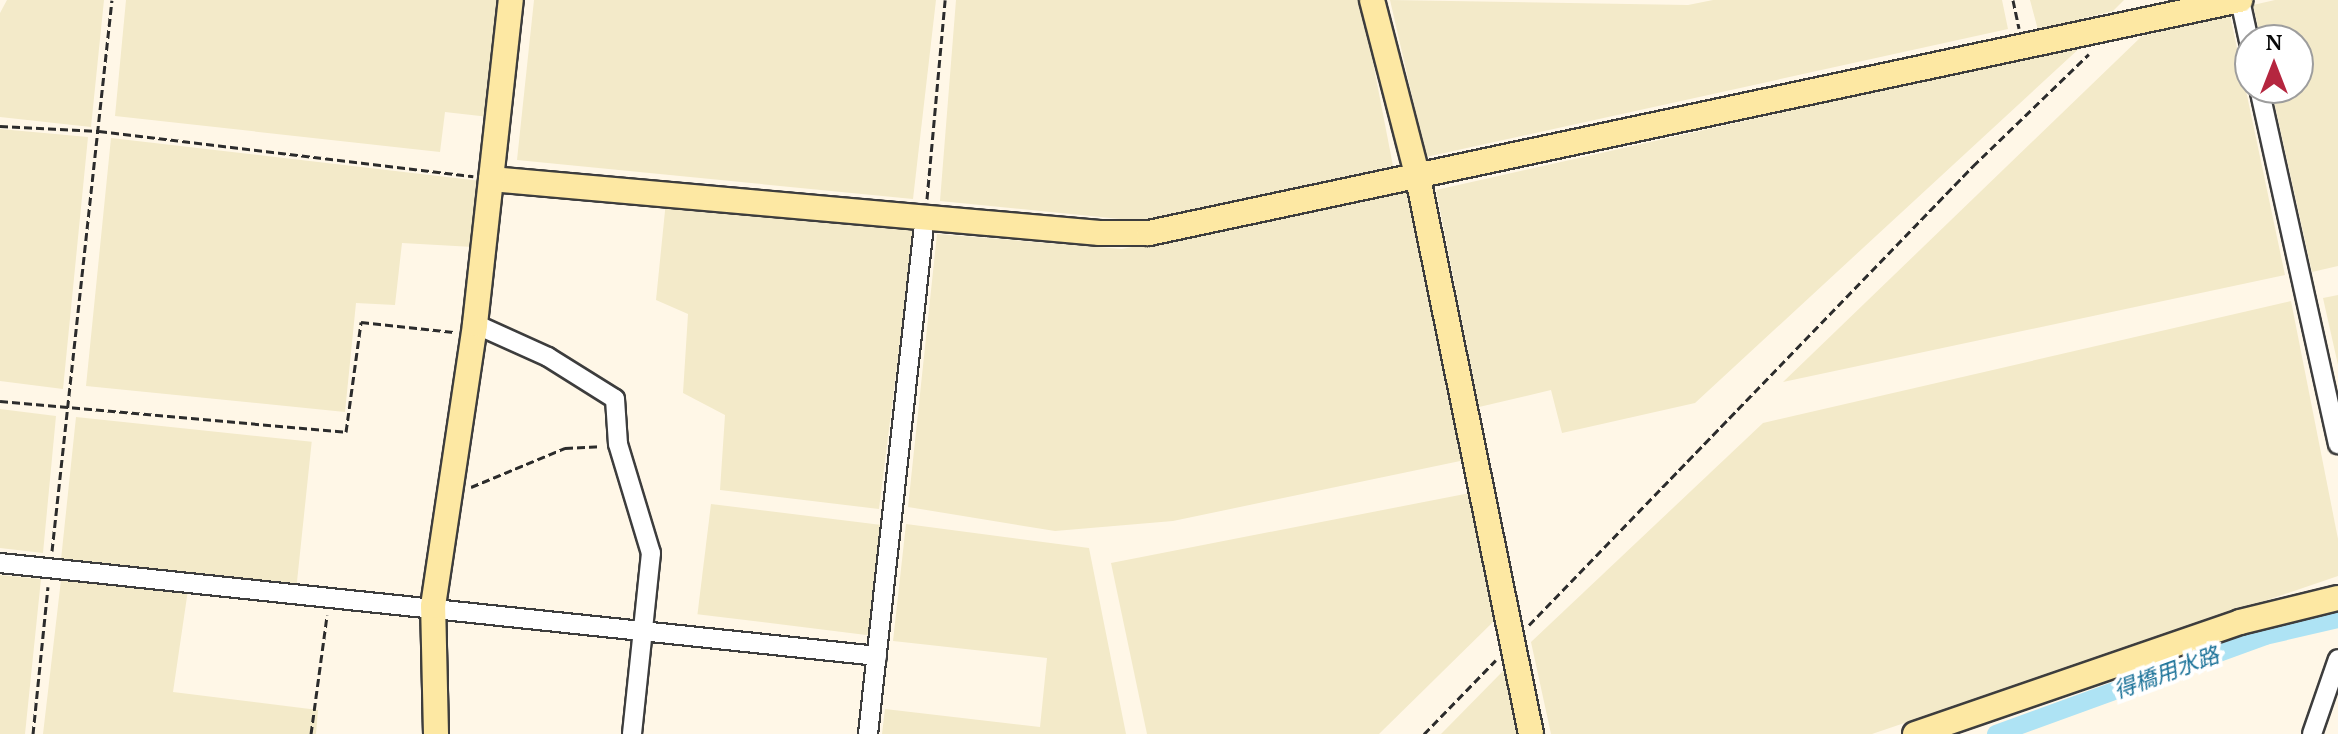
<!DOCTYPE html>
<meta charset="utf-8">
<style>
body{margin:0}
#map{position:relative;width:2338px;height:734px;overflow:hidden;background:#fff7e7;font-family:"PT Serif","Noto Sans JP",serif}
div>[style]{position:absolute}
[style*='--x']{left:calc(var(--x)*1px);top:calc(var(--y)*1px);width:calc(var(--w)*1px);rotate:calc(var(--a)*1deg)}
.farmland>*{inset:0;background:#f3eac9;transform-origin:0 0}
.canal>*{height:18px;margin:-9px;padding:0 9px;transform-origin:9px;border-radius:9px;background:#aee3f4}
.path>*{height:3px;margin-top:-1.5px;transform-origin:0;background:repeating-linear-gradient(90deg,#2c2c2c 0 8px,transparent 0 12px)}
.roads{filter:drop-shadow(2px 0 #3d3d3d) drop-shadow(-2px 0 #3d3d3d) drop-shadow(0 2px #3d3d3d) drop-shadow(0 -2px #3d3d3d)}
.street>*{height:18px;margin:-9px;padding:0 9px;transform-origin:9px;border-radius:9px;background:#fff}
.secondary>*{height:24px;margin:-12px;padding:0 12px;transform-origin:12px;border-radius:12px;background:#fde8a3}
span{translate:-50% -50%;white-space:nowrap;text-align:center;line-height:1.15;-webkit-text-stroke:8px #fff;paint-order:stroke}
.water-label{font-size:22px;color:#187097;font-style:italic}
.north{position:absolute;left:2234px;top:24px;width:80px;height:80px;box-sizing:border-box;background:#fff;border:2px solid #9d9d9d;border-radius:50%;rotate:0deg;font-size:22px;font-weight:700;line-height:32px;text-align:center;color:#0a0a0a}
.north::after{content:'';display:block;margin:auto;width:28px;height:36px;background:#b5263f;clip-path:polygon(50% 0,100% 100%,50% 72%,0 100%)}
</style>
<div id="map">
<div class="farmland">
<i style="clip-path:polygon(7px 0,104px 0,91px 127px,0 117px,0 13px)"></i>
<i style="clip-path:polygon(126px 0,498px 0,489px 117px,445px 112px,440px 152px,115px 116px)"></i>
<i style="clip-path:polygon(534px 0,936px 0,913px 199px,517px 160px)"></i>
<i style="clip-path:polygon(956px 0,1361px 0,1393px 166px,1140px 221px,940px 201px)"></i>
<i style="clip-path:polygon(1390px 0,1688px 5px,1713px 0,2002px 0,2008px 29px,1426px 157px)"></i>
<i style="clip-path:polygon(2030px 0,2124px 0,2113px 11px,2038px 30px)"></i>
<i style="clip-path:polygon(2275px 0,2338px 0,2338px 266px,2312px 272px,2271px 88px,2298px 88px,2298px 40px,2261px 40px,2253px 5px)"></i>
<i style="clip-path:polygon(2230px 15px,2285px 275px,1783px 382px,2142px 36px)"></i>
<i style="clip-path:polygon(2083px 45px,1695px 403px,1562px 433px,1551px 390px,1479px 407px,1436px 190px)"></i>
<i style="clip-path:polygon(0 129px,88px 137px,63px 389px,0 381px)"></i>
<i style="clip-path:polygon(111px 138px,481px 181px,473px 247px,402px 243px,395px 305px,356px 303px,345px 412px,86px 386px)"></i>
<i style="clip-path:polygon(1407px 192px,1465px 460px,1173px 521px,1055px 531px,908px 507px,937px 234px,1122px 249px)"></i>
<i style="clip-path:polygon(666px 201px,914px 230px,879px 509px,720px 490px,725px 415px,683px 393px,688px 314px,656px 300px)"></i>
<i style="clip-path:polygon(2338px 295px,2338px 365px,2323px 298px)"></i>
<i style="clip-path:polygon(2291px 301px,2338px 539px,2338px 576px,1872px 734px,1551px 734px,1531px 642px,1763px 423px)"></i>
<i style="clip-path:polygon(0 409px,56px 416px,43px 553px,0 548px)"></i>
<i style="left:76px;top:417px;width:237px;height:144px;rotate:6deg"></i>
<i style="clip-path:polygon(1470px 493px,1495px 620px,1379px 734px,1147px 734px,1111px 563px)"></i>
<i style="left:711px;top:504px;width:172px;height:111px;rotate:7deg"></i>
<i style="clip-path:polygon(906px 524px,1089px 548px,1126px 734px,882px 734px,885px 709px,1040px 727px,1047px 658px,893px 641px)"></i>
<i style="clip-path:polygon(0 575px,41px 579px,25px 734px,0 734px)"></i>
<i style="clip-path:polygon(61px 580px,189px 583px,173px 692px,318px 710px,316px 734px,43px 734px)"></i>
<i style="clip-path:polygon(1506px 668px,1521px 734px,1441px 734px)"></i>
</div>
<div class="canal">
<i style="--x:1996;--y:734;--w:286;--a:-20"></i>
<i style="--x:2265;--y:636;--w:75;--a:-13.1"></i>
</div>
<div class="path">
<i style="--x:2013;--y:0;--w:29;--a:78"></i>
<i style="--x:0;--y:126;--w:99;--a:2.9"></i>
<i style="--x:99;--y:131;--w:377;--a:6.9"></i>
<i style="--x:927;--y:199;--w:200;--a:-84.8"></i>
<i style="--x:0;--y:401;--w:347;--a:5.1"></i>
<i style="--x:346;--y:432;--w:111;--a:-82.2"></i>
<i style="--x:361;--y:322;--w:93;--a:6.2"></i>
<i style="--x:471;--y:487;--w:102;--a:-22.5"></i>
<i style="--x:565;--y:448;--w:35;--a:-3"></i>
<i style="--x:52;--y:551;--w:554;--a:-83.79"></i>
<i style="--x:1529;--y:625;--w:639;--a:-45.95"></i>
<i style="--x:1973;--y:166;--w:161;--a:-44"></i>
<i style="--x:33;--y:734;--w:148;--a:-84.2"></i>
<i style="--x:311;--y:734;--w:120;--a:-82.3"></i>
<i style="--x:1424;--y:734;--w:103;--a:-45.8"></i>
</div>
<div class="roads">
<div class="street">
<i style="--x:2240;--y:0;--w:47;--a:77.7"></i>
<i style="--x:2259;--y:88;--w:365;--a:77.5"></i>
<i style="--x:475;--y:324;--w:80;--a:24.3"></i>
<i style="--x:548;--y:357;--w:79;--a:32.1"></i>
<i style="--x:615;--y:399;--w:45;--a:86.2"></i>
<i style="--x:618;--y:444;--w:114;--a:73.2"></i>
<i style="--x:651;--y:553;--w:182;--a:96"></i>
<i style="--x:0;--y:563;--w:882;--a:6.05"></i>
<i style="--x:868;--y:734;--w:521;--a:-83.72"></i>
<i style="--x:2312;--y:734;--w:79;--a:-70.9"></i>
</div>
<div class="secondary">
<i style="--x:1372;--y:0;--w:184;--a:75.5"></i>
<i style="--x:1418;--y:178;--w:567;--a:78.51"></i>
<i style="--x:491;--y:179;--w:611;--a:5.07"></i>
<i style="--x:1100;--y:233;--w:49;--a:0"></i>
<i style="--x:1149;--y:233;--w:1116;--a:-12.06"></i>
<i style="--x:436;--y:734;--w:128;--a:-91.3"></i>
<i style="--x:433;--y:606;--w:285;--a:-81.5"></i>
<i style="--x:475;--y:324;--w:326;--a:-83.7"></i>
<i style="--x:1915;--y:734;--w:344;--a:-19"></i>
<i style="--x:2240;--y:622;--w:101;--a:-13.8"></i>
</div>
</div>
<div class="water-label">
<span style="left:2166px;top:672px;rotate:-20deg">得橋用水路</span>
</div>
<div class="north">N</div>
</div>
